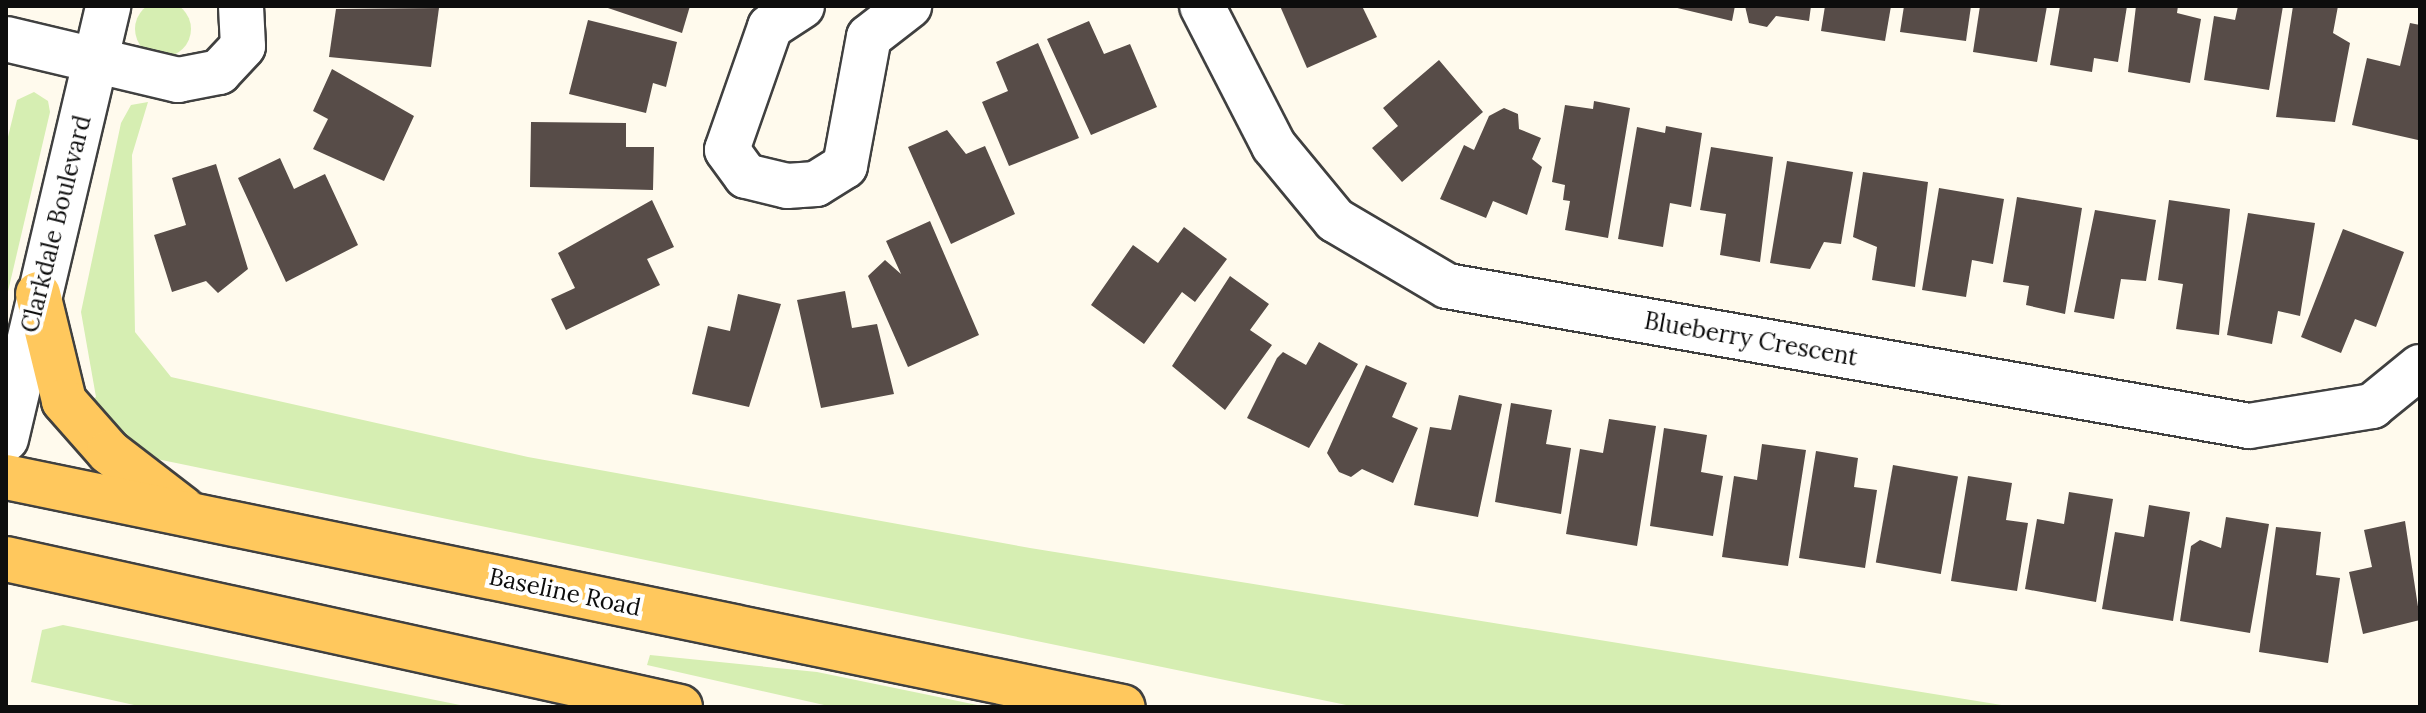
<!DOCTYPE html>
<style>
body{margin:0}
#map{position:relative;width:2426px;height:713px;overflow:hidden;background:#fffaed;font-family:Lora,serif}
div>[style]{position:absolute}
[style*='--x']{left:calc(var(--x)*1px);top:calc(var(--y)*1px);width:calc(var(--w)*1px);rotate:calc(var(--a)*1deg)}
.green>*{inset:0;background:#d6eeb2}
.round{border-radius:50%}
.building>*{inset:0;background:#574c48;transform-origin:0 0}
.roads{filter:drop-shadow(2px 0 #404040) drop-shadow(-2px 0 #404040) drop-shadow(0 2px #404040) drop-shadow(0 -2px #404040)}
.minor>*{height:44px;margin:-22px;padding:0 22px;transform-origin:22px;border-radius:22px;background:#fff}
.major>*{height:44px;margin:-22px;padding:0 22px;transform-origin:22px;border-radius:22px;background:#ffc85d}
span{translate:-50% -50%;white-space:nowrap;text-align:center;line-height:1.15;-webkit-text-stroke:8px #fff;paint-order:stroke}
.street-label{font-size:24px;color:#0d0d0d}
.frame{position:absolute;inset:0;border:8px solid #0d0d0d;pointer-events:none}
</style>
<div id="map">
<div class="green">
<i class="round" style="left:135px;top:1px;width:56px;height:56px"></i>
<i style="clip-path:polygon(34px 92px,48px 101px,50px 112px,6px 300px,6px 145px,17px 100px)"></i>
<i style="clip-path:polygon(148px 102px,132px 155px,135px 332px,171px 377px,528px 457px,1030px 548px,2014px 707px,1356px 707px,152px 458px,130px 447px,86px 403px,96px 397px,81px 312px,121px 123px,131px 105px)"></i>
<i style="clip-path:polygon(63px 625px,470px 707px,143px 707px,31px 682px,42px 630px)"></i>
<i style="clip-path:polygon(650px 655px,817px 672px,987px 707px,833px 707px,647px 665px)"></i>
</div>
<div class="building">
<i style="clip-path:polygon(602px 6px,690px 6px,682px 33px)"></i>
<i style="clip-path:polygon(1280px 6px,1362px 6px,1377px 37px,1307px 68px)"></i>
<i style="clip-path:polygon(1669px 6px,1735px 6px,1732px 21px)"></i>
<i style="clip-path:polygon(1745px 6px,1811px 6px,1809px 21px,1776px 16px,1767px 27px,1749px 23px)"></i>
<i style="clip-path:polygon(1825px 6px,1891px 6px,1885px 41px,1821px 31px)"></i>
<i style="clip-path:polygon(1904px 6px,1971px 6px,1966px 41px,1900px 32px)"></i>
<i style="clip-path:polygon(1980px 6px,2047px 6px,2037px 62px,1973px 52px)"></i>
<i style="clip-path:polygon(2060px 6px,2127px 6px,2118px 62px,2094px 58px,2092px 72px,2050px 65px)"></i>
<i style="clip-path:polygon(2136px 6px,2178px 6px,2177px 13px,2201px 19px,2190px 83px,2128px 72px)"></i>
<i style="clip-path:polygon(2238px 6px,2283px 6px,2269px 90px,2204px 80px,2214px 16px,2235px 20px)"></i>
<i style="clip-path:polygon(2293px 6px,2338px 6px,2333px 33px,2350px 43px,2335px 122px,2276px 117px)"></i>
<i style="clip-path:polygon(439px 8px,431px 67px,329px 57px,336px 9px)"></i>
<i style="clip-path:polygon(588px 20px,677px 42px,666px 87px,653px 83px,646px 113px,569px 94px)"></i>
<i style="clip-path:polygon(1089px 21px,1104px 54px,1130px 44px,1157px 107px,1091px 135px,1047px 39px)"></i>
<i style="clip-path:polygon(2410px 23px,2420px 25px,2418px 140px,2352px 125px,2367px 58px,2400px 66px)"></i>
<i style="clip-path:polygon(1038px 43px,1079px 138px,1009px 166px,982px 102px,1008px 91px,996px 62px)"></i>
<i style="clip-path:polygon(1439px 60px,1483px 112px,1402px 182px,1372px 148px,1398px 126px,1383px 108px)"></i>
<i style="clip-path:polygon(332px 69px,414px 116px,384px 181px,313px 149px,328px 119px,313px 111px)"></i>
<i style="clip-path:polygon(1594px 101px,1630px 108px,1608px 238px,1565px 230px,1570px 201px,1563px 200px,1565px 185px,1552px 182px,1565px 105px,1593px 109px)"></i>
<i style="clip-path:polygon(1504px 108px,1518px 114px,1519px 129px,1541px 138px,1532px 159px,1542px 167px,1527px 215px,1493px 201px,1486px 218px,1440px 199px,1464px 145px,1474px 150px,1489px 116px)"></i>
<i style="clip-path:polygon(531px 122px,626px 123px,626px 147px,654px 147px,653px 190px,530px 187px)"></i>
<i style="clip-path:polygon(1666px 126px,1702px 133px,1691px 207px,1670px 203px,1663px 247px,1618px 239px,1637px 127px,1665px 133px)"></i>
<i style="clip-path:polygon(947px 130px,966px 154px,985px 146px,1015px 214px,951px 244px,908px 147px)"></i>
<i style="clip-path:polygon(1711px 147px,1773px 157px,1760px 262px,1720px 255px,1726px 214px,1700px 210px)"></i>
<i style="clip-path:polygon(280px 158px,294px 189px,325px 174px,358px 245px,286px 282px,238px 178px)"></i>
<i style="clip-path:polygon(1787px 161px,1853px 172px,1841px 244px,1824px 242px,1810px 269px,1770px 263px)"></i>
<i style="clip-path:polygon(216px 164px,248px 269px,218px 293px,206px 281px,172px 292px,154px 235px,186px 225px,172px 178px)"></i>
<i style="clip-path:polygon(1863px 172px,1928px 182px,1915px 287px,1872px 280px,1877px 247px,1853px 237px)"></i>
<i style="clip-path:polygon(1939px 188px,2004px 199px,1993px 264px,1972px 260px,1966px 297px,1922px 290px)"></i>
<i style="clip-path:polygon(2017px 197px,2082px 208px,2065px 314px,2026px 305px,2029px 286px,2003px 282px)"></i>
<i style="clip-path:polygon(652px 200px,674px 247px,647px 259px,660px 285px,566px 330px,551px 299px,575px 288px,558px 253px)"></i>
<i style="clip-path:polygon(2169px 200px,2230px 209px,2219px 335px,2176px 329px,2183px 284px,2158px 280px)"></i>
<i style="clip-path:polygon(2095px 210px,2156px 220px,2146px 281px,2121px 279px,2114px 319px,2074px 312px)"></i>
<i style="clip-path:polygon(2248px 213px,2315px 223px,2300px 316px,2278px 311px,2272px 344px,2227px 335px)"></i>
<i style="clip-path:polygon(930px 221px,979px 335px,908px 367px,868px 276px,885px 260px,901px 274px,886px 241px)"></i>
<i style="clip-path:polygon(1184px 227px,1227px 259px,1195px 302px,1182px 292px,1144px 344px,1091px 305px,1133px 245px,1158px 263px)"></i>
<i style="clip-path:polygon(2343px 229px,2404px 252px,2376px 327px,2355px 319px,2341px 353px,2301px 337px)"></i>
<i style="clip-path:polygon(1230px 276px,1269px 304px,1250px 330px,1272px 345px,1225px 410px,1172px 366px)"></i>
<i style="clip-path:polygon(845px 291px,852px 328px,877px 324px,894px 394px,821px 408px,797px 300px)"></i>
<i style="clip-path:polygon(738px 294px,781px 304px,749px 407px,692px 394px,708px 326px,730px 331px)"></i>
<i style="clip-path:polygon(1319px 342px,1358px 364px,1309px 448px,1247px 418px,1277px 358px,1283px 352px,1306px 365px)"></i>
<i style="clip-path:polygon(1366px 365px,1407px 383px,1392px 417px,1418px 428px,1393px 483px,1362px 469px,1351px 477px,1339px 472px,1327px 453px)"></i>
<i style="clip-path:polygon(1459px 395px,1502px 404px,1478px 517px,1414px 505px,1430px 427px,1451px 430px)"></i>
<i style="clip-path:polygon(1511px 403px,1552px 410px,1546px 444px,1571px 448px,1561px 514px,1495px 502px)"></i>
<i style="clip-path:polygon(1609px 419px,1656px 426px,1637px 546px,1566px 534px,1580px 449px,1603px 453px)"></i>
<i style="clip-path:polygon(1664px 428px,1707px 435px,1701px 472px,1723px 476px,1713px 536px,1650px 526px)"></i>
<i style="clip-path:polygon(1762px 444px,1806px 450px,1788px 566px,1722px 557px,1734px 476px,1757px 480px)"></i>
<i style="clip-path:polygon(1816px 451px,1858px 458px,1854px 487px,1877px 490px,1865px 568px,1799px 558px)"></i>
<i style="left:1893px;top:465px;width:66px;height:99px;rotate:10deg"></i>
<i style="clip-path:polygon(1968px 476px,2012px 483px,2006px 520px,2028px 523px,2017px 591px,1951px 581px)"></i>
<i style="clip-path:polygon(2069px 492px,2113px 499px,2096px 602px,2025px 589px,2037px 519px,2064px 524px)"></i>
<i style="clip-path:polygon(2149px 505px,2190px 512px,2173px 621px,2102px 609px,2115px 532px,2144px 537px)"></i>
<i style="clip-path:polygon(2226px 517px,2269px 524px,2250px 633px,2180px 621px,2191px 546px,2200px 540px,2221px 548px)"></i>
<i style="clip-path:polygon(2405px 521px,2420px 620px,2363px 634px,2349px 572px,2372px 567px,2364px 530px)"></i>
<i style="clip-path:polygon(2276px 527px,2321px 532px,2316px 575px,2340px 578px,2328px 663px,2259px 652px)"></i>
</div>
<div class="roads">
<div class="minor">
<i style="--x:802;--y:6;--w:38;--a:147"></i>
<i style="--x:770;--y:27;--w:130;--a:109.3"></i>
<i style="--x:727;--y:150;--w:32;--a:54"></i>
<i style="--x:746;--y:176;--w:42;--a:13.7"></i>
<i style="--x:787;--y:186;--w:29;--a:-4"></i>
<i style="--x:816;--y:184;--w:34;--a:-32"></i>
<i style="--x:845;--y:166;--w:131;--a:-79.5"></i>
<i style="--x:869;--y:37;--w:51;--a:-37.8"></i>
<i style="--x:1202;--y:6;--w:157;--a:62.8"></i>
<i style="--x:1274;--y:146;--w:96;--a:50.5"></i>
<i style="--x:1335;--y:220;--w:130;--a:30.5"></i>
<i style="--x:1447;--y:286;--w:814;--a:9.9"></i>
<i style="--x:2249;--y:426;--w:125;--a:-9.2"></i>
<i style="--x:2372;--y:406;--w:62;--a:-39.1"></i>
<i style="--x:6;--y:39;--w:177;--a:13.4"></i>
<i style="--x:178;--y:80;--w:42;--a:-11"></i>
<i style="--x:219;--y:72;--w:35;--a:-47"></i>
<i style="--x:243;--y:46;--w:40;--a:-92.9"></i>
<i style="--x:6;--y:439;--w:445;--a:-76.7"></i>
</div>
<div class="major">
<i style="--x:38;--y:294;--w:110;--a:76.3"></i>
<i style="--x:64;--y:401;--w:68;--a:48.6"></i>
<i style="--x:109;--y:452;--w:93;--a:37.6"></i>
<i style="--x:6;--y:477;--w:1140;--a:11.64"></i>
<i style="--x:6;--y:559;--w:690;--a:12.38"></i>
</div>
</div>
<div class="street-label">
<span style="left:56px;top:224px;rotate:-76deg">Clarkdale Boulevard</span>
<span style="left:1751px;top:339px;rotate:10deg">Blueberry Crescent</span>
<span style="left:565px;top:592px;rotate:12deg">Baseline Road</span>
</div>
<div class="frame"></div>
</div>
